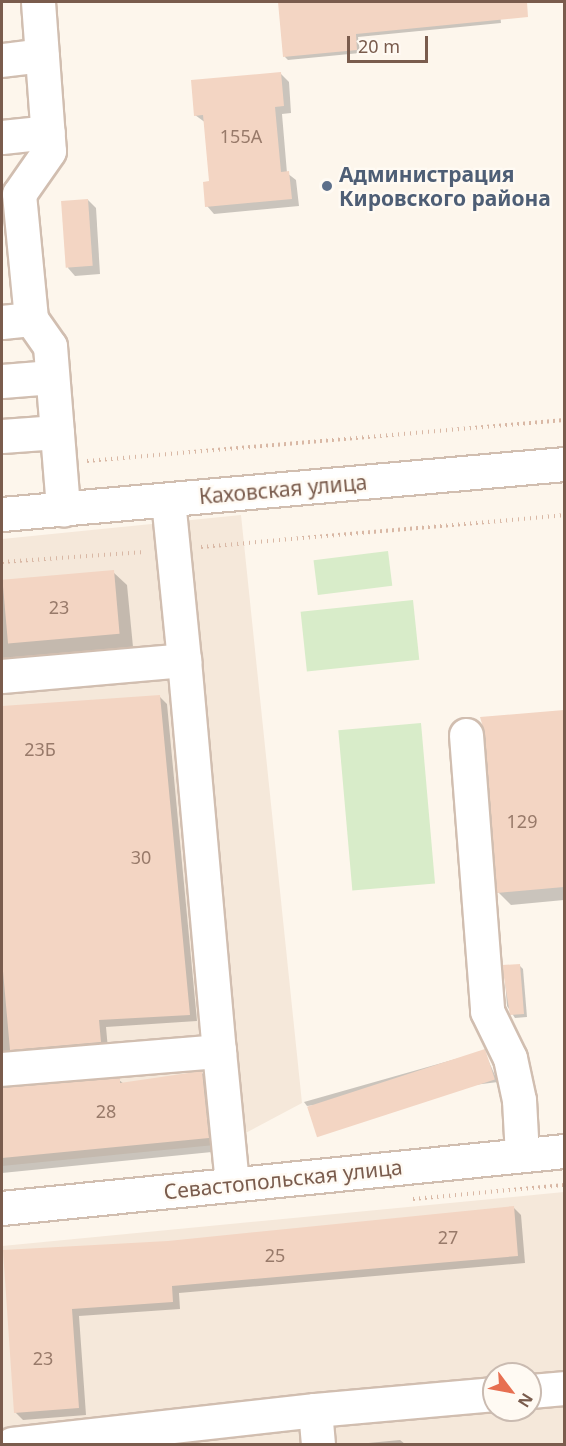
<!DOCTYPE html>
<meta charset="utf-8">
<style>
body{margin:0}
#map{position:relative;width:566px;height:1446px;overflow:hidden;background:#fdf6ec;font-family:"Noto Sans",sans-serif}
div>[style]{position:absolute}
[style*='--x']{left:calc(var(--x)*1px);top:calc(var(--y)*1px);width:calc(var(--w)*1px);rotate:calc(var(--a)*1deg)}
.residential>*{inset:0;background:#f5e8da}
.green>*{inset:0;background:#d8ecc9;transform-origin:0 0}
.shadow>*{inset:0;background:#0003}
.building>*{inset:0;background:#f3d5c3;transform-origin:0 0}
.path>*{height:4px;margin-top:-2px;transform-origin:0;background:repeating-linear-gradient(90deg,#d9b8a5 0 1.5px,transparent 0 6px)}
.roads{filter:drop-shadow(2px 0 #d1beb0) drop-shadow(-2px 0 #d1beb0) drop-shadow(0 2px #d1beb0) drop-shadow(0 -2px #d1beb0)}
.minor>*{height:33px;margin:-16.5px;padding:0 16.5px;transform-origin:16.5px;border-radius:16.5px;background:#fff}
.dots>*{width:16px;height:16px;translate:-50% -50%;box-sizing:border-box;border:3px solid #fffaf3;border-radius:50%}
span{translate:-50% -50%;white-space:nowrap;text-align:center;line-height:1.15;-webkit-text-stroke:4.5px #fffaf3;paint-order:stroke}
.number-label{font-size:18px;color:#987a6a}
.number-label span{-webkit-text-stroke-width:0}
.service-label{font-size:21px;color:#4e5e75;font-weight:700}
.left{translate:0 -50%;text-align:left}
.street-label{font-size:21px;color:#7a5c4d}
.frame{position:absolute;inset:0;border:3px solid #7a5c4d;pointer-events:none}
.north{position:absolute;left:482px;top:1362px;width:60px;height:60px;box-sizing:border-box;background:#fffaf3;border:2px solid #cabbb1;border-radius:50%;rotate:122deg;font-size:16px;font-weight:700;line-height:24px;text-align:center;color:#7a5c4d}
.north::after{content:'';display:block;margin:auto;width:21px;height:27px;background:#e76f51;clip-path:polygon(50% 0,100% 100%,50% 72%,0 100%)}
.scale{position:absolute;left:347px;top:36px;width:81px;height:27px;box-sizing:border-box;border:3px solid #7a5c4d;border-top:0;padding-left:8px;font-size:18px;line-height:21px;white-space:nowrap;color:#7a5c4d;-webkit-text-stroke:4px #fffaf3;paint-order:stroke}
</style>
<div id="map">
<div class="residential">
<i style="clip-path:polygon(241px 515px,302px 1103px,225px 1144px,2px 1166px,2px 539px)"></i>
<i style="clip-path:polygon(evenodd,564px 1192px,564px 1444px,2px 1444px,2px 1246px,564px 1192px,494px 1374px,530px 1374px,530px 1410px,494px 1410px,494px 1374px)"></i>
</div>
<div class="green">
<i style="left:388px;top:551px;width:35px;height:75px;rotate:83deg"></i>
<i style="left:413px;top:600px;width:60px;height:113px;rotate:84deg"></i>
<i style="left:421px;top:723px;width:161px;height:83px;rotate:85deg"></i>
</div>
<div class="shadow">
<i style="clip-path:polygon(279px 2px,499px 2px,501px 23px,358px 37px,360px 53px,288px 60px,285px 57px)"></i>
<i style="clip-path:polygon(281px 74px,289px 82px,291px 113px,282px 114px,287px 173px,296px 180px,299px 206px,214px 214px,207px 206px,211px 182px,206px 123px,195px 115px)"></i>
<i style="clip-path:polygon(88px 200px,96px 208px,100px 274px,75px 276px,68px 268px)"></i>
<i style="clip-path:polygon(113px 572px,127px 585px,133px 647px,2px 659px,2px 581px)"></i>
<i style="clip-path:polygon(160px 697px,167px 704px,197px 1021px,106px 1027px,108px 1049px,2px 1061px,2px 708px)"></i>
<i style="clip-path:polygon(564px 711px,564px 900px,511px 905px,498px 892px,482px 718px)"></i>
<i style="clip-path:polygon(519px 965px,523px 969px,527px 1017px,515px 1018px,507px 1006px,504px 966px)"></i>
<i style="clip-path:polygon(484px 1051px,498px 1082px,307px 1106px,304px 1102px)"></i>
<i style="clip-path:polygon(202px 1073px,215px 1086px,222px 1151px,2px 1173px,2px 1088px,119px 1080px,124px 1084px)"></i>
<i style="clip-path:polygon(513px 1207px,521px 1215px,525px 1263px,179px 1293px,180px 1309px,79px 1316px,86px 1415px,23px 1420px,15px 1412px,5px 1251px,169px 1242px)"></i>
<i style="clip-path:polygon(400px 1440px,405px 1444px,358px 1444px)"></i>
</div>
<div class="building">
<i style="clip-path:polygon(278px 2px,527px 2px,528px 17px,356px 34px,357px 50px,283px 57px)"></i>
<i style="clip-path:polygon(281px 72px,284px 106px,275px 107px,281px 172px,289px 171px,292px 199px,205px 207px,203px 182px,209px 181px,203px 115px,194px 116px,191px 80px)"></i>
<i style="left:88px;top:199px;width:67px;height:27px;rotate:86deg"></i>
<i style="left:114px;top:570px;width:64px;height:112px;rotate:85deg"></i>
<i style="clip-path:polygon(160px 695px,190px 1015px,99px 1020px,101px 1042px,10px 1050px,2px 960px,2px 706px)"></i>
<i style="clip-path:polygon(564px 710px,564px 887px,497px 893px,485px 734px,480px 717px)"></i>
<i style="clip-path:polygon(520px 964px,524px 1014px,510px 1015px,502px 965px)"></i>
<i style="left:485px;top:1049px;width:32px;height:187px;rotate:72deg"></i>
<i style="clip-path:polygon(202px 1071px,209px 1138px,2px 1158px,2px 1087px,120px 1078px,120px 1083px)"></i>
<i style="clip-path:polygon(514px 1206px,518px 1256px,172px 1286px,173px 1302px,72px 1309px,79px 1408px,14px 1413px,3px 1250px,168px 1241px)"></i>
</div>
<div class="path">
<i style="--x:87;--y:461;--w:479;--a:-4.9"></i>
<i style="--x:201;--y:547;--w:364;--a:-5"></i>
<i style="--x:2;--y:562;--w:143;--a:-4"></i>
<i style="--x:413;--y:1199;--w:152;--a:-5.3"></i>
</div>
<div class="roads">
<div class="minor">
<i style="--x:38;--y:2;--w:149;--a:85.8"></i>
<i style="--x:49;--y:151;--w:52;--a:124.9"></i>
<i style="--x:19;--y:194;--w:126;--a:84.5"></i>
<i style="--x:31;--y:319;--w:33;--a:55"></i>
<i style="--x:50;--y:346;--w:164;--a:85.4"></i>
<i style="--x:2;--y:60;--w:40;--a:-7.1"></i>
<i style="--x:2;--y:137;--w:46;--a:-6.2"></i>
<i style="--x:2;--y:322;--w:29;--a:-6"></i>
<i style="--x:2;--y:381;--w:50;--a:-4.6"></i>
<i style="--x:2;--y:436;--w:55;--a:-4.2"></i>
<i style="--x:168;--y:500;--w:161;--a:84.3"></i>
<i style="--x:2;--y:514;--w:564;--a:-5.08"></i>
<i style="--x:2;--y:676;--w:183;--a:-5"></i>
<i style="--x:184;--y:660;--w:393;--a:84.9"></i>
<i style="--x:219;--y:1051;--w:218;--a:175.3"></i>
<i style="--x:466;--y:735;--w:277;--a:85.6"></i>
<i style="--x:487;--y:1011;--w:52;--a:63.9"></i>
<i style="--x:510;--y:1058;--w:43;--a:77.9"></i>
<i style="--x:519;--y:1100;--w:55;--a:86.9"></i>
<i style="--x:219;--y:1051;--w:134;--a:84.4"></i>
<i style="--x:2;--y:1208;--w:565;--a:-5.79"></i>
<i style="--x:530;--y:1391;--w:34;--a:-5"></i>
<i style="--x:315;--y:1410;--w:34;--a:85"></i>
<i style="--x:12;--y:1444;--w:305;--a:-6.4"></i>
<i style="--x:315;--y:1410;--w:180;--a:-5.1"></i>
</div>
</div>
<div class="dots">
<i style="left:327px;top:186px;background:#5c6f8a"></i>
</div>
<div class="number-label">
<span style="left:241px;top:136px">155А</span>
<span style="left:59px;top:607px">23</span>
<span style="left:40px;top:749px">23Б</span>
<span style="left:522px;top:821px">129</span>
<span style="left:141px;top:857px">30</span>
<span style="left:106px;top:1111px">28</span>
<span style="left:448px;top:1237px">27</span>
<span style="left:275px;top:1255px">25</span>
<span style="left:43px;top:1358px">23</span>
</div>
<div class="service-label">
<span class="left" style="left:339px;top:186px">Администрация<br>Кировского района</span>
</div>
<div class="street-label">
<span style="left:283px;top:489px;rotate:-5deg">Каховская улица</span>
<span style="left:283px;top:1179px;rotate:-6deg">Севастопольская улица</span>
</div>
<div class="frame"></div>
<div class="north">N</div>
<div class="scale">20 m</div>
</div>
